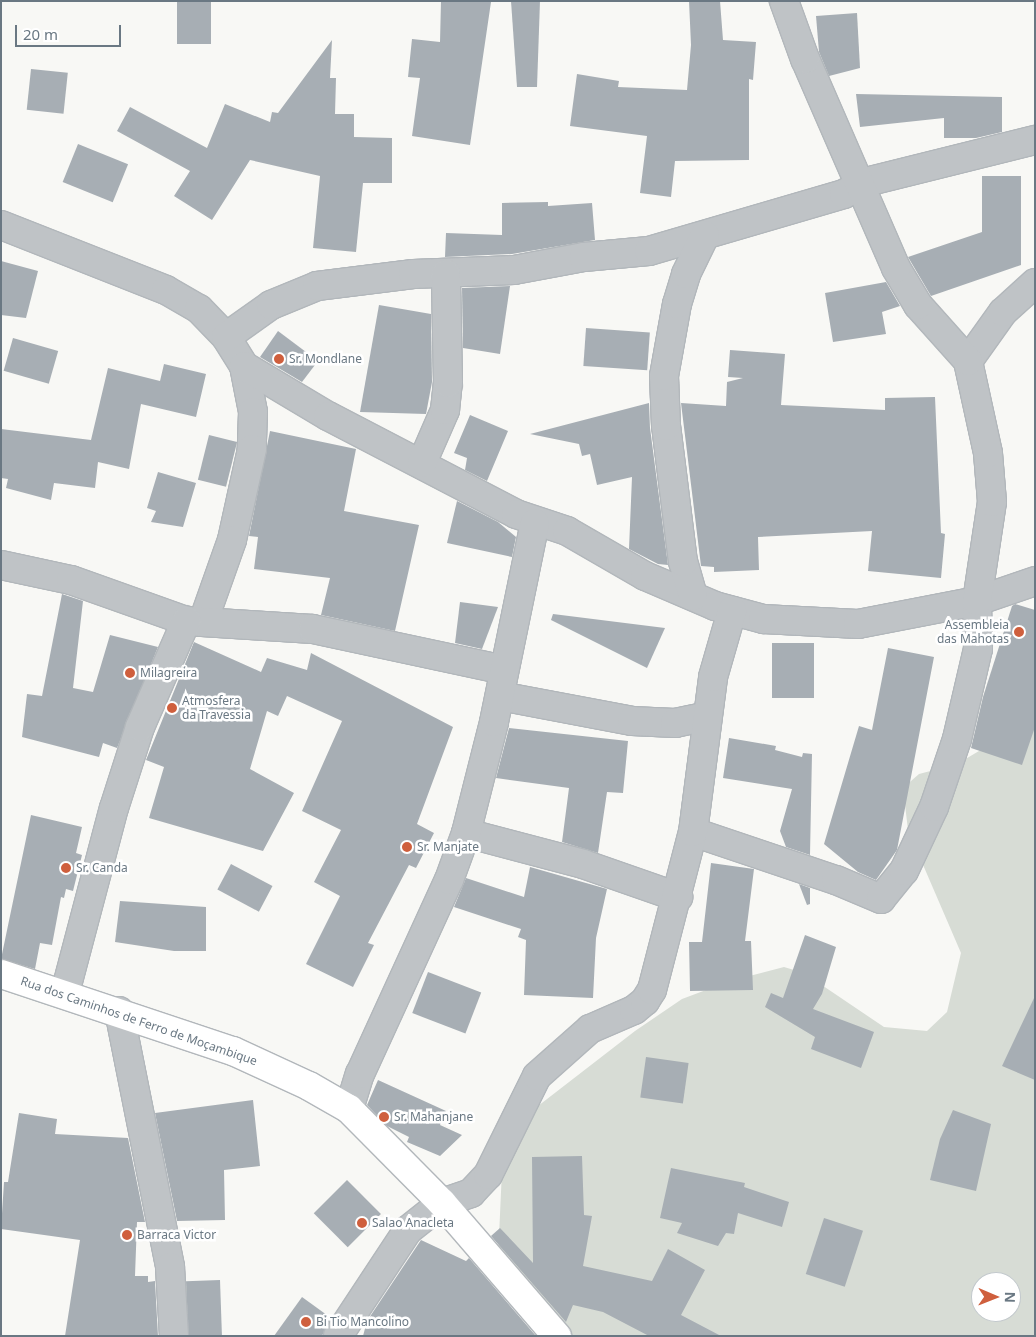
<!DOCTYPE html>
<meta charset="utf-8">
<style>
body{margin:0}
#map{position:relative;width:1036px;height:1337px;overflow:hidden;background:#f8f8f5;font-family:"Noto Sans",sans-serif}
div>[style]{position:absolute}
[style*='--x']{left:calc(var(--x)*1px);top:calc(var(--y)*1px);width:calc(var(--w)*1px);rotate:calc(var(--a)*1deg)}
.green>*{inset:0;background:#d7dcd5}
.building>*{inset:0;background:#a7aeb4;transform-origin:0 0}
.roads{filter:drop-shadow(1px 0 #b2b7bb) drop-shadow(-1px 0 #b2b7bb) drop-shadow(0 1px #b2b7bb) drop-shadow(0 -1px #b2b7bb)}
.street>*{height:28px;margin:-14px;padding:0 14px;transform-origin:14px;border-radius:14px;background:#bfc3c6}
.secondary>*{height:28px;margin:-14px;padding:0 14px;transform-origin:14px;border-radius:14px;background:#fff}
.dots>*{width:14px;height:14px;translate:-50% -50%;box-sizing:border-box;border:2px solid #fff;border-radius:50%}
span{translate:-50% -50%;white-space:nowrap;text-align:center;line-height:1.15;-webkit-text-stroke:5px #fff;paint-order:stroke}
.poi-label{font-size:12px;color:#6a7883}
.left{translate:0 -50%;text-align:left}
.right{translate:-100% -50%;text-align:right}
.street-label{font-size:12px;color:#6a7883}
.frame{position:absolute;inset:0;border:2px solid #6a7883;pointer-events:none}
.north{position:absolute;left:971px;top:1272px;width:50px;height:50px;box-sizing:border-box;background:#fff;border:1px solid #c3c9cd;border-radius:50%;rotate:91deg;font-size:14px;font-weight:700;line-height:20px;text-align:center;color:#6a7883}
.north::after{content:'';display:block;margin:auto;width:18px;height:22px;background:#cf5f3d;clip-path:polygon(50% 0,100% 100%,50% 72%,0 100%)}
.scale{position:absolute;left:15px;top:25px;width:106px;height:22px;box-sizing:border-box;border:2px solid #6a7883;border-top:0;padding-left:6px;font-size:15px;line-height:18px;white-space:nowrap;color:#6a7883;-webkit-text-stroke:4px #fff;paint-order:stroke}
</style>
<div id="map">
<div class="green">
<i style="clip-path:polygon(evenodd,1035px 727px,1035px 1336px,565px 1336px,498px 1259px,503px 1147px,538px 1106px,635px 1031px,682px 999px,730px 981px,784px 967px,804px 973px,884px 1027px,927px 1031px,947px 1012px,961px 953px,908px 830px,903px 788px,919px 774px,957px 764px,979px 751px,1035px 727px,981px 1282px,1011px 1282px,1011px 1312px,981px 1312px,981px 1282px)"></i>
</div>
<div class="building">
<i style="left:177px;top:1px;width:34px;height:43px"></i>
<i style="clip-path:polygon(441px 1px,491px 2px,470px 145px,412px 136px,420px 78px,408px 77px,412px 39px,440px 42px)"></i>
<i style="clip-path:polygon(511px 1px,540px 1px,537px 87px,517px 87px)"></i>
<i style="clip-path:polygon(689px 1px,720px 1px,723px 40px,756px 42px,753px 80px,749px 79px,749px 160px,675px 161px,671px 197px,640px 193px,647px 136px,570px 126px,577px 74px,619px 81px,618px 87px,687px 90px,691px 45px)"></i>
<i style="clip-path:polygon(857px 13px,860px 68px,829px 76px,819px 52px,816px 16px)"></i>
<i style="clip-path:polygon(332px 40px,330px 78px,336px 78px,335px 114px,354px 114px,354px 137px,392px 138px,392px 183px,363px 183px,356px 252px,313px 248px,320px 176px,250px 160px,212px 220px,174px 196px,190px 171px,117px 131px,130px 107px,207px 148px,225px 104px,270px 122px,272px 112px,278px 113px)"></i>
<i style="left:31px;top:69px;width:37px;height:41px;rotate:6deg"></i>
<i style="clip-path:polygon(856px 94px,1002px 97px,1002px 132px,976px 138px,944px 138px,944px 118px,860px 127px)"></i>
<i style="left:78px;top:144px;width:54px;height:41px;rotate:22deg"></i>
<i style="clip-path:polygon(982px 176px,1021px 176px,1021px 265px,931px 296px,908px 257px,982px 232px)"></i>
<i style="clip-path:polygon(548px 202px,548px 206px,592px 203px,595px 240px,512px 254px,445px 257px,446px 233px,502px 235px,502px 203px)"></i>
<i style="clip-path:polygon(1px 261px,38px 271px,26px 318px,1px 315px)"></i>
<i style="clip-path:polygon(886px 282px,900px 306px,882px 312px,886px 334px,833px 342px,825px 293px)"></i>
<i style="clip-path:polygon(510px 286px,500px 354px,463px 348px,462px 288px)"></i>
<i style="clip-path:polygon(379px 305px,431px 314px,432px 382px,426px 414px,360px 412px)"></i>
<i style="left:586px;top:328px;width:64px;height:38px;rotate:4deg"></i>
<i style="clip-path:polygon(278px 331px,318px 361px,302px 382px,260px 357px)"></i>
<i style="left:13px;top:338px;width:47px;height:34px;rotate:16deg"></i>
<i style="clip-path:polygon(730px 350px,785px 354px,781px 405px,885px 410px,885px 398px,935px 397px,941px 533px,945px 534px,941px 578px,868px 571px,872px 531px,758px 537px,759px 570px,714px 572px,714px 567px,701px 566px,681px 403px,726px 406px,727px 382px,743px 378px,728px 377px)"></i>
<i style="clip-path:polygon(164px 364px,206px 374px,196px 417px,141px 404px,129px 469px,98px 462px,95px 488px,54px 483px,51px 500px,6px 488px,8px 479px,1px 478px,1px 429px,91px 440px,108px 368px,160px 381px)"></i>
<i style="clip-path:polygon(649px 403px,650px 428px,668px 565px,658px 564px,629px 549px,632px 477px,597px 485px,590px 454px,582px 456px,579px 444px,530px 434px)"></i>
<i style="clip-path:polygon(470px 415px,508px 431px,487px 481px,465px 470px,467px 458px,454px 453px)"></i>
<i style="clip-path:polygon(270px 431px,356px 449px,344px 511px,419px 525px,395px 631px,321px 615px,330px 578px,254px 569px,258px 537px,249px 536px)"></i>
<i style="left:209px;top:435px;width:29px;height:46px;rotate:14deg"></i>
<i style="clip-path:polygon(158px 472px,196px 483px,183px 527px,151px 522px,156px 511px,147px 508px)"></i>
<i style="clip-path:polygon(457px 501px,498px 522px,516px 537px,512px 557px,447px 543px)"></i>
<i style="clip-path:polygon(62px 594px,83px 601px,73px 688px,93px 692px,110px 635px,158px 647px,117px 748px,103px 743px,99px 757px,22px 737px,27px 694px,42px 696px)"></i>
<i style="clip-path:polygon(460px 602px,498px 607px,482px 649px,455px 643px)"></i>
<i style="clip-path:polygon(1015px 604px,1035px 610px,1035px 727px,1022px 765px,971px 748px,983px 697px,1012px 606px)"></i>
<i style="clip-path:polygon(553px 614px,665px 628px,647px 668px,551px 620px)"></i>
<i style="clip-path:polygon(194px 642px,261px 672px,267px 658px,307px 670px,311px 653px,453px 727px,417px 824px,434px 833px,416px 868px,409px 865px,368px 943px,374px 945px,353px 987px,306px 964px,340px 896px,314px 882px,341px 830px,302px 811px,342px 721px,287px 696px,278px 716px,267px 711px,250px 769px,294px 793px,263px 851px,149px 818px,164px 767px,146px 760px)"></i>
<i style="left:772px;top:643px;width:42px;height:55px"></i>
<i style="clip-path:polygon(888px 648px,934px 657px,897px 850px,876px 880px,858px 872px,824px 844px,859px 726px,872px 730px)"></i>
<i style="clip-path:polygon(509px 728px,628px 741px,623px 793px,607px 792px,598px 853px,562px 842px,569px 788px,496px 778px)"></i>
<i style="clip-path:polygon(729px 738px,776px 746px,775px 750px,802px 757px,803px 753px,812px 754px,810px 855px,786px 847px,780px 831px,792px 789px,723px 778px)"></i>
<i style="clip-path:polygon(31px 815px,82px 827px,76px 853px,82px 855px,73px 891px,66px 889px,64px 898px,61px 897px,52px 945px,40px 943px,35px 969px,1px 959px)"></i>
<i style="clip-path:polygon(711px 863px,754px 869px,745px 941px,751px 941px,753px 990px,690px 991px,689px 942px,702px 942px)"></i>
<i style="left:231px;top:864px;width:47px;height:29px;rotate:28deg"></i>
<i style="clip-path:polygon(530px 867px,607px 889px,596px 938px,593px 998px,524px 995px,526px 940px,518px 937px,521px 929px,454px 907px,466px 878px,524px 897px)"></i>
<i style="clip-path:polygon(799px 884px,810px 888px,810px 904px,807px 905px)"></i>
<i style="clip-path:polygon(120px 901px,206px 907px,206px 951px,174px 951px,115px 942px)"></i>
<i style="clip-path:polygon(805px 935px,836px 947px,822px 994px,813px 1009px,874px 1032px,861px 1068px,811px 1049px,815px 1037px,765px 1007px,771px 993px,783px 998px)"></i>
<i style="left:428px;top:972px;width:57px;height:44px;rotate:21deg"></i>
<i style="clip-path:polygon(1035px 996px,1035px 1080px,1002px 1066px)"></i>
<i style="left:646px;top:1057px;width:43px;height:41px;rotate:8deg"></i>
<i style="clip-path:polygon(378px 1080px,446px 1111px,440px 1125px,462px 1135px,440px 1156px,407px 1142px,409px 1137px,387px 1126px,367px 1105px)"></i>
<i style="clip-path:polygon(253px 1100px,260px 1166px,224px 1170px,225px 1220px,177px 1221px,155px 1113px)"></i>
<i style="clip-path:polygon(953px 1110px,991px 1124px,976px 1191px,930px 1180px,940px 1139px)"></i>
<i style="clip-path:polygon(19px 1113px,57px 1119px,55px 1134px,128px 1138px,145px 1222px,137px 1222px,135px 1276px,148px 1276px,148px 1282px,155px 1281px,158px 1336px,65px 1336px,80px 1240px,1px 1229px,4px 1182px,8px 1182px)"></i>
<i style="clip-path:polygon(582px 1156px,584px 1215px,592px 1216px,583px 1266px,652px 1281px,668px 1249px,705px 1270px,681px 1315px,721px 1336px,649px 1336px,603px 1312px,573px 1305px,566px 1322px,491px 1236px,500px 1228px,533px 1263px,532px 1157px)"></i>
<i style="clip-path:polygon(671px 1168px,745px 1183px,744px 1187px,789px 1202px,782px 1227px,738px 1213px,734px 1234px,726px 1233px,718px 1246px,677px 1233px,682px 1223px,660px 1218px)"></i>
<i style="left:347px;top:1180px;width:48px;height:47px;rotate:45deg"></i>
<i style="left:824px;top:1218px;width:41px;height:59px;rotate:18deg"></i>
<i style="clip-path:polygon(421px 1240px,466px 1261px,469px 1258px,536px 1336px,363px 1336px,367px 1321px)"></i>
<i style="left:220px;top:1280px;width:56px;height:34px;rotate:88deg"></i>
<i style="clip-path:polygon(302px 1297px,331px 1318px,322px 1336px,274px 1336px)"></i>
</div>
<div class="roads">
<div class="street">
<i style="--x:1;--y:225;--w:177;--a:21.5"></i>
<i style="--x:166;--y:290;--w:38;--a:30"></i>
<i style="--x:199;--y:309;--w:39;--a:46"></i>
<i style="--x:226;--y:337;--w:34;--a:58"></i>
<i style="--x:244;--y:366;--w:47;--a:78.9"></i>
<i style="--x:253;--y:412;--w:37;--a:92"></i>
<i style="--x:252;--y:449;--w:93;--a:102.4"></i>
<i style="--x:232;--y:540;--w:87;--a:109.5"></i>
<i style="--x:226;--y:337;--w:55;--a:-35.4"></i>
<i style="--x:271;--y:305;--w:50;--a:-22.4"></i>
<i style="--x:317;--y:286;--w:97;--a:-7.1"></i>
<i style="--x:413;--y:274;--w:101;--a:-2.3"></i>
<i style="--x:514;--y:270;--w:71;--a:-10.5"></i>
<i style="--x:584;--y:257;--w:65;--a:-5.3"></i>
<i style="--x:649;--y:251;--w:203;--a:-16.3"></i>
<i style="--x:844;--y:194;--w:21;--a:-31"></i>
<i style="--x:862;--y:183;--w:178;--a:-14"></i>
<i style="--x:968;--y:361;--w:60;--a:-54.5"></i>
<i style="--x:1003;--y:312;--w:43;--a:-42.2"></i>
<i style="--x:244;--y:366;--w:98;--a:30.8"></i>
<i style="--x:328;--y:416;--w:212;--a:27.5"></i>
<i style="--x:516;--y:514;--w:54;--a:18.4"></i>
<i style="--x:567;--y:531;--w:90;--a:30"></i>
<i style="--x:645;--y:576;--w:76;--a:23.2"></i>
<i style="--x:715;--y:606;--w:50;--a:15.2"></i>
<i style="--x:763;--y:619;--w:95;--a:3"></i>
<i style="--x:858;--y:624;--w:121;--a:-10.9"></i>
<i style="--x:977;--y:601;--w:61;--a:-19"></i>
<i style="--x:422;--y:463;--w:58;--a:-66.5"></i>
<i style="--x:445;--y:410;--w:27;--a:-84"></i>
<i style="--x:448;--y:383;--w:109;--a:-91.1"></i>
<i style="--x:1;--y:565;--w:72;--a:12.1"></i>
<i style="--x:71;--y:580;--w:122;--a:19.6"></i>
<i style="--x:186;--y:621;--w:127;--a:3.6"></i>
<i style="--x:313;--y:629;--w:195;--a:12.1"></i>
<i style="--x:693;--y:596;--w:35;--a:-106"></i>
<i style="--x:683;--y:562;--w:137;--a:-97.1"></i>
<i style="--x:666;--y:426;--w:50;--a:-92.3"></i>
<i style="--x:664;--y:376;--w:73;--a:-79.8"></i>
<i style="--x:677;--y:304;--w:31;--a:-73"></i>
<i style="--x:686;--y:274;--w:43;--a:-64"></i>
<i style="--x:500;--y:696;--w:134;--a:10.7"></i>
<i style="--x:632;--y:721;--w:43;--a:2.7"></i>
<i style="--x:675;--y:723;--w:33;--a:-12"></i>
<i style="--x:693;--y:832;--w:151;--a:18.6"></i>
<i style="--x:836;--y:880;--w:49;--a:22.9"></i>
<i style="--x:881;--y:899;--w:36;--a:-51"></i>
<i style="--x:904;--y:871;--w:71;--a:-64.9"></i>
<i style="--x:934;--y:807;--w:72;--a:-71.3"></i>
<i style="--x:957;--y:739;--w:92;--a:-76.9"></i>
<i style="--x:978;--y:649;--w:48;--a:-91.2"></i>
<i style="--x:977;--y:601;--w:100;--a:-81.4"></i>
<i style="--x:992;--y:502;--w:49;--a:-94.7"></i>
<i style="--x:988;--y:453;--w:94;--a:-102.3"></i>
<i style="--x:968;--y:361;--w:75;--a:-131.8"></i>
<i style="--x:918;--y:305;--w:43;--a:-120.7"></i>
<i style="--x:896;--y:268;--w:228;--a:-113.5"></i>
<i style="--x:805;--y:59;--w:62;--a:-109.9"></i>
<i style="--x:466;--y:833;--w:121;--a:14.8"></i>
<i style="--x:583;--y:864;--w:101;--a:19.2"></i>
<i style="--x:65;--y:993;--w:191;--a:-75.2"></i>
<i style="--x:114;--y:808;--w:85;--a:-72.2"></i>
<i style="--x:140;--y:727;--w:116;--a:-66.5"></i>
<i style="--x:119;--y:1011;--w:261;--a:78.7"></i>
<i style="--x:170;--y:1267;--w:69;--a:86.7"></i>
<i style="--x:349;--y:1109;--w:37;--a:-73"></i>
<i style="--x:360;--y:1074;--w:213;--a:-65.4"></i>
<i style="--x:449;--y:880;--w:50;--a:-70.1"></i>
<i style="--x:466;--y:833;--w:114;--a:-75.8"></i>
<i style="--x:494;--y:722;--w:203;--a:-78.4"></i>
<i style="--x:338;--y:1336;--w:127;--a:-56.6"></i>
<i style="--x:408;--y:1230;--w:43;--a:-38.5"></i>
<i style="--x:442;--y:1203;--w:31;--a:-19"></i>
<i style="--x:471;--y:1193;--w:25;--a:-47"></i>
<i style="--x:488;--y:1175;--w:110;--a:-63.7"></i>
<i style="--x:537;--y:1076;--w:71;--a:-41.6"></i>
<i style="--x:590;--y:1029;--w:48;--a:-23.4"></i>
<i style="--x:634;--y:1010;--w:14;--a:-39"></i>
<i style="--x:645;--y:1001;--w:13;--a:-58"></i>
<i style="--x:652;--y:990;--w:163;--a:-75.5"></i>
<i style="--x:693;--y:832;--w:156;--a:-82.6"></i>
<i style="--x:713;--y:677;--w:69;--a:-73.9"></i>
</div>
<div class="secondary">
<i style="--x:1;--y:974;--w:244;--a:18.4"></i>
<i style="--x:233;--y:1051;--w:84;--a:24.7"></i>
<i style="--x:309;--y:1086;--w:46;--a:29.9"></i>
<i style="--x:349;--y:1109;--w:132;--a:45.3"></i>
<i style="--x:442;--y:1203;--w:176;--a:49.2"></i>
</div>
</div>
<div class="dots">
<i style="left:279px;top:359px;background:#cf5f3d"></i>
<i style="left:1019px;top:632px;background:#cf5f3d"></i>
<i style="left:130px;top:673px;background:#cf5f3d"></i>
<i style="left:172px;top:708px;background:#cf5f3d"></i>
<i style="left:407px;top:847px;background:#cf5f3d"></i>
<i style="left:66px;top:868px;background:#cf5f3d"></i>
<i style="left:384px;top:1117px;background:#cf5f3d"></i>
<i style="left:362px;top:1223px;background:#cf5f3d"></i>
<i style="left:127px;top:1235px;background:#cf5f3d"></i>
<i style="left:306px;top:1322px;background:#cf5f3d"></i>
</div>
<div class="poi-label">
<span class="left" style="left:289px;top:359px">Sr. Mondlane</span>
<span class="right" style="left:1009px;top:632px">Assembleia<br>das Mahotas</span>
<span class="left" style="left:140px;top:673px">Milagreira</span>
<span class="left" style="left:182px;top:708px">Atmosfera<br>da Travessia</span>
<span class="left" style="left:417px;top:847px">Sr. Manjate</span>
<span class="left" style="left:76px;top:868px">Sr. Canda</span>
<span class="left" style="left:394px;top:1117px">Sr. Mahanjane</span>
<span class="left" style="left:372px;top:1223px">Salao Anacleta</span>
<span class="left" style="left:137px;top:1235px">Barraca Victor</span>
<span class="left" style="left:316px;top:1322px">Bi Tio Mancolino</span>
</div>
<div class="street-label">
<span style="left:139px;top:1021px;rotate:19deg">Rua dos Caminhos de Ferro de Moçambique</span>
</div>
<div class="frame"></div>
<div class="north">N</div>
<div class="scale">20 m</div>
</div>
